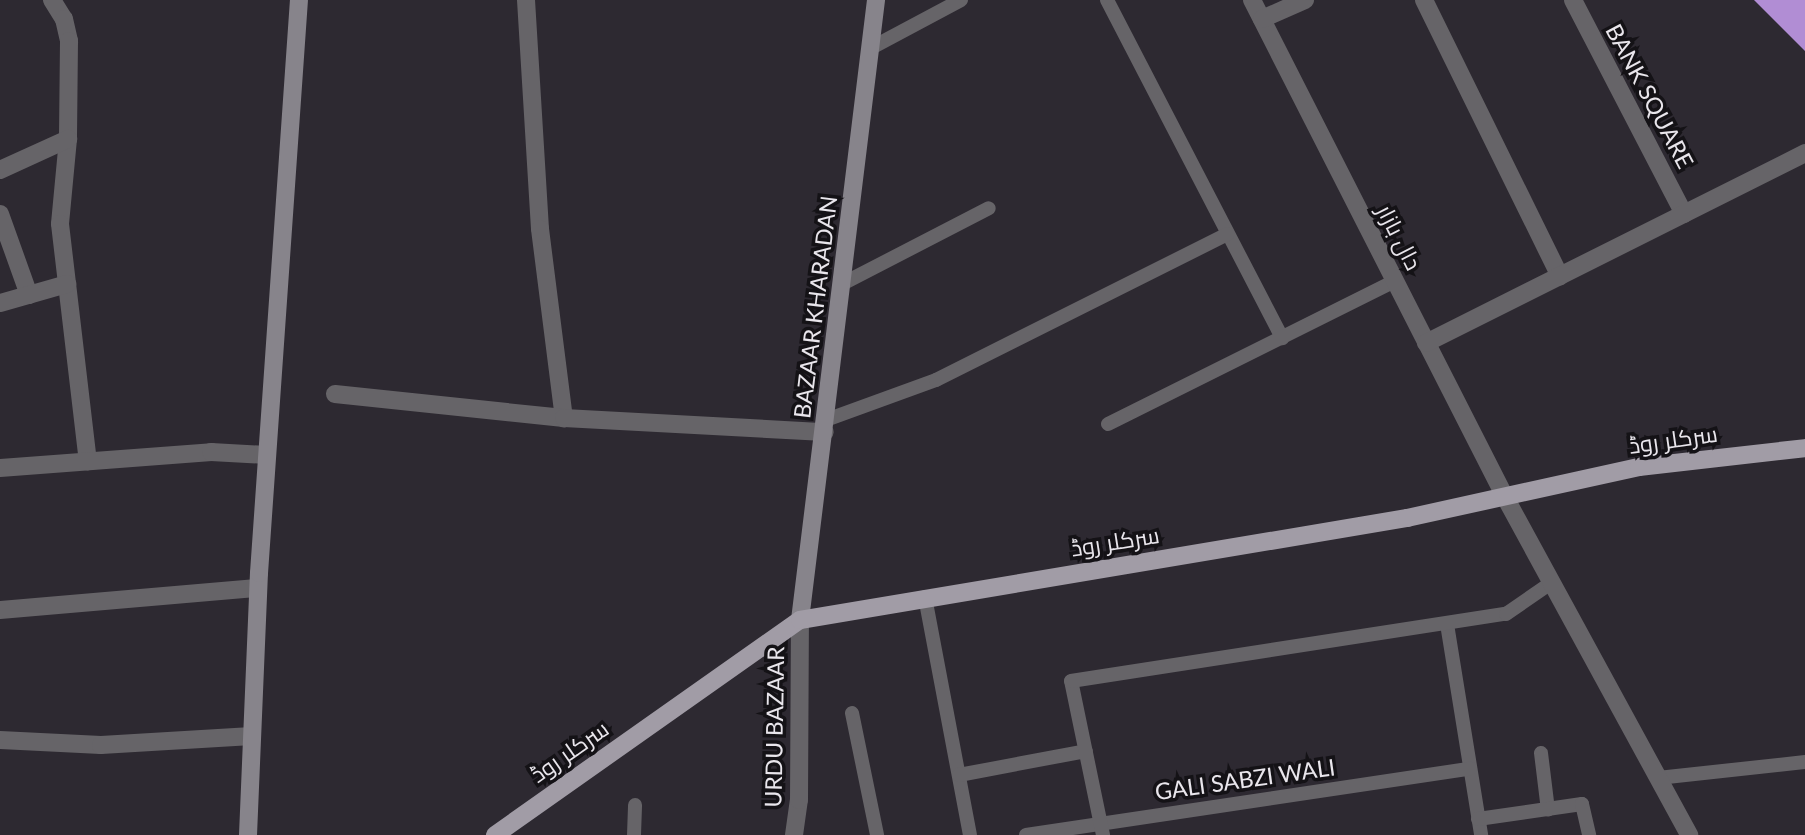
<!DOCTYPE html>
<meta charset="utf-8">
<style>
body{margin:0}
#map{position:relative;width:1805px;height:835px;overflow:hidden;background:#2d2931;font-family:Lato,Cairo,sans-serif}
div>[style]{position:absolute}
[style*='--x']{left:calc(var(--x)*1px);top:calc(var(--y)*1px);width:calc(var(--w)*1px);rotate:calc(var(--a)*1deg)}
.building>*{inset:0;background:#b18dd4}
.lane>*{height:14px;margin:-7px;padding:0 7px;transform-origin:7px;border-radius:7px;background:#666468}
.street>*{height:18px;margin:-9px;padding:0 9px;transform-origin:9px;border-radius:9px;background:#666468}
.secondary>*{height:18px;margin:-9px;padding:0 9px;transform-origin:9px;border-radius:9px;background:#87848b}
.primary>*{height:18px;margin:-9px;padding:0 9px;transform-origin:9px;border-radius:9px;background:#a19ca6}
span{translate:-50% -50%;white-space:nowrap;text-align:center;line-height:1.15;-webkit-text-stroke:7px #141216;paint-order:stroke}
.street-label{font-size:23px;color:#e9e6ec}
</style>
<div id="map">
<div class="building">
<i style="clip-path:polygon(1754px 0,1805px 0,1805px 51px)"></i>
</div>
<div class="lane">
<i style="--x:1107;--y:0;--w:381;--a:62.6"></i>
<i style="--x:871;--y:48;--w:102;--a:-28.1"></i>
<i style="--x:842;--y:284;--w:165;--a:-27.3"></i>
<i style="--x:826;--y:420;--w:117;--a:-20"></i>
<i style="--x:936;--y:380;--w:326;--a:-26.6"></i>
<i style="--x:1108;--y:424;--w:321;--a:-26.5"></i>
<i style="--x:925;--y:597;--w:242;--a:79.3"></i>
<i style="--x:1447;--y:624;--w:214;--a:80.8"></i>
<i style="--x:852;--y:713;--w:125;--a:78.4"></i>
<i style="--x:1541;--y:753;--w:57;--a:83"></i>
<i style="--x:959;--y:775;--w:129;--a:-10.7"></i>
<i style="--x:1658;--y:778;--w:148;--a:-6.2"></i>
<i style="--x:1478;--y:819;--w:105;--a:-8.2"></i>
<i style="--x:1582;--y:804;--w:32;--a:77"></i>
<i style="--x:634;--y:835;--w:30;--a:-88"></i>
<i style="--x:1026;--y:835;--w:449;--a:-8.5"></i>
<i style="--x:1103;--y:835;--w:157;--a:-101.7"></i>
<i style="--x:1071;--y:681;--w:440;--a:-8.8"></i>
<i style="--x:1506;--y:614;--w:55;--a:-34.6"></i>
</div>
<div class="street">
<i style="--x:52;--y:0;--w:22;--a:58"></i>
<i style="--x:64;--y:19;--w:23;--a:77"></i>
<i style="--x:69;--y:41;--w:98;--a:90.6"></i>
<i style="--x:68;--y:139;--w:85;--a:95.4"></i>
<i style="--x:60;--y:224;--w:239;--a:83.3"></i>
<i style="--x:526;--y:0;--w:229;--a:86.5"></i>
<i style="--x:540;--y:229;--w:191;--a:82.8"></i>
<i style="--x:1252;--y:0;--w:558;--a:63.02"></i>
<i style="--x:1505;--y:497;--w:385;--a:61.4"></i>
<i style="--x:1424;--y:0;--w:308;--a:63.8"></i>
<i style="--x:1573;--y:0;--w:241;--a:62.6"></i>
<i style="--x:1262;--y:19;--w:47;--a:-23.8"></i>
<i style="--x:0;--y:170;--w:75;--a:-24.5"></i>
<i style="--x:0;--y:214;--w:86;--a:70.3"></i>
<i style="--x:0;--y:303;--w:70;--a:-15.8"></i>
<i style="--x:1426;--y:343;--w:424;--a:-26.6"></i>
<i style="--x:335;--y:394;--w:230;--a:6"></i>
<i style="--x:564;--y:418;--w:261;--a:3.1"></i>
<i style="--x:0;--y:468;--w:212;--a:-4.3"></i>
<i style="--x:211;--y:452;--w:56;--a:3.1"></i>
<i style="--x:0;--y:610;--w:259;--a:-4.9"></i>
<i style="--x:0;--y:740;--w:101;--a:2.8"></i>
<i style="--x:101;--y:745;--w:151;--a:-3.4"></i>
<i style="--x:794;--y:835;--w:35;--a:-82"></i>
<i style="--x:799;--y:800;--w:180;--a:-89.7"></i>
</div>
<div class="secondary">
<i style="--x:800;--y:620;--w:625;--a:-83.01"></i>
<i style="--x:248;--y:835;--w:262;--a:-87.6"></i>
<i style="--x:259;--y:573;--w:574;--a:-86.01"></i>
</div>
<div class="primary">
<i style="--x:495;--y:835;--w:373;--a:-35.2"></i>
<i style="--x:800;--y:620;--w:616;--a:-9.54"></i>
<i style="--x:1407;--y:518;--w:238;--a:-12.4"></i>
<i style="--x:1639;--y:467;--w:167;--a:-6.5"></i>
</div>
<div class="street-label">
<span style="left:1650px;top:96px;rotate:62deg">BANK SQUARE</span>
<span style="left:1400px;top:237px;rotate:63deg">دال بازار</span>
<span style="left:815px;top:307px;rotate:-83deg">BAZAAR KHARADAN</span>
<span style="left:1673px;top:439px;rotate:-8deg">سرکلر روڈ</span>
<span style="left:1115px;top:541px;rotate:-9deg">سرکلر روڈ</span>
<span style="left:774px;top:727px;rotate:-89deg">URDU BAZAAR</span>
<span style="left:569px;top:751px;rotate:-35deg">سرکلر روڈ</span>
<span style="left:1245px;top:779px;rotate:-8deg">GALI SABZI WALI</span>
</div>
</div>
